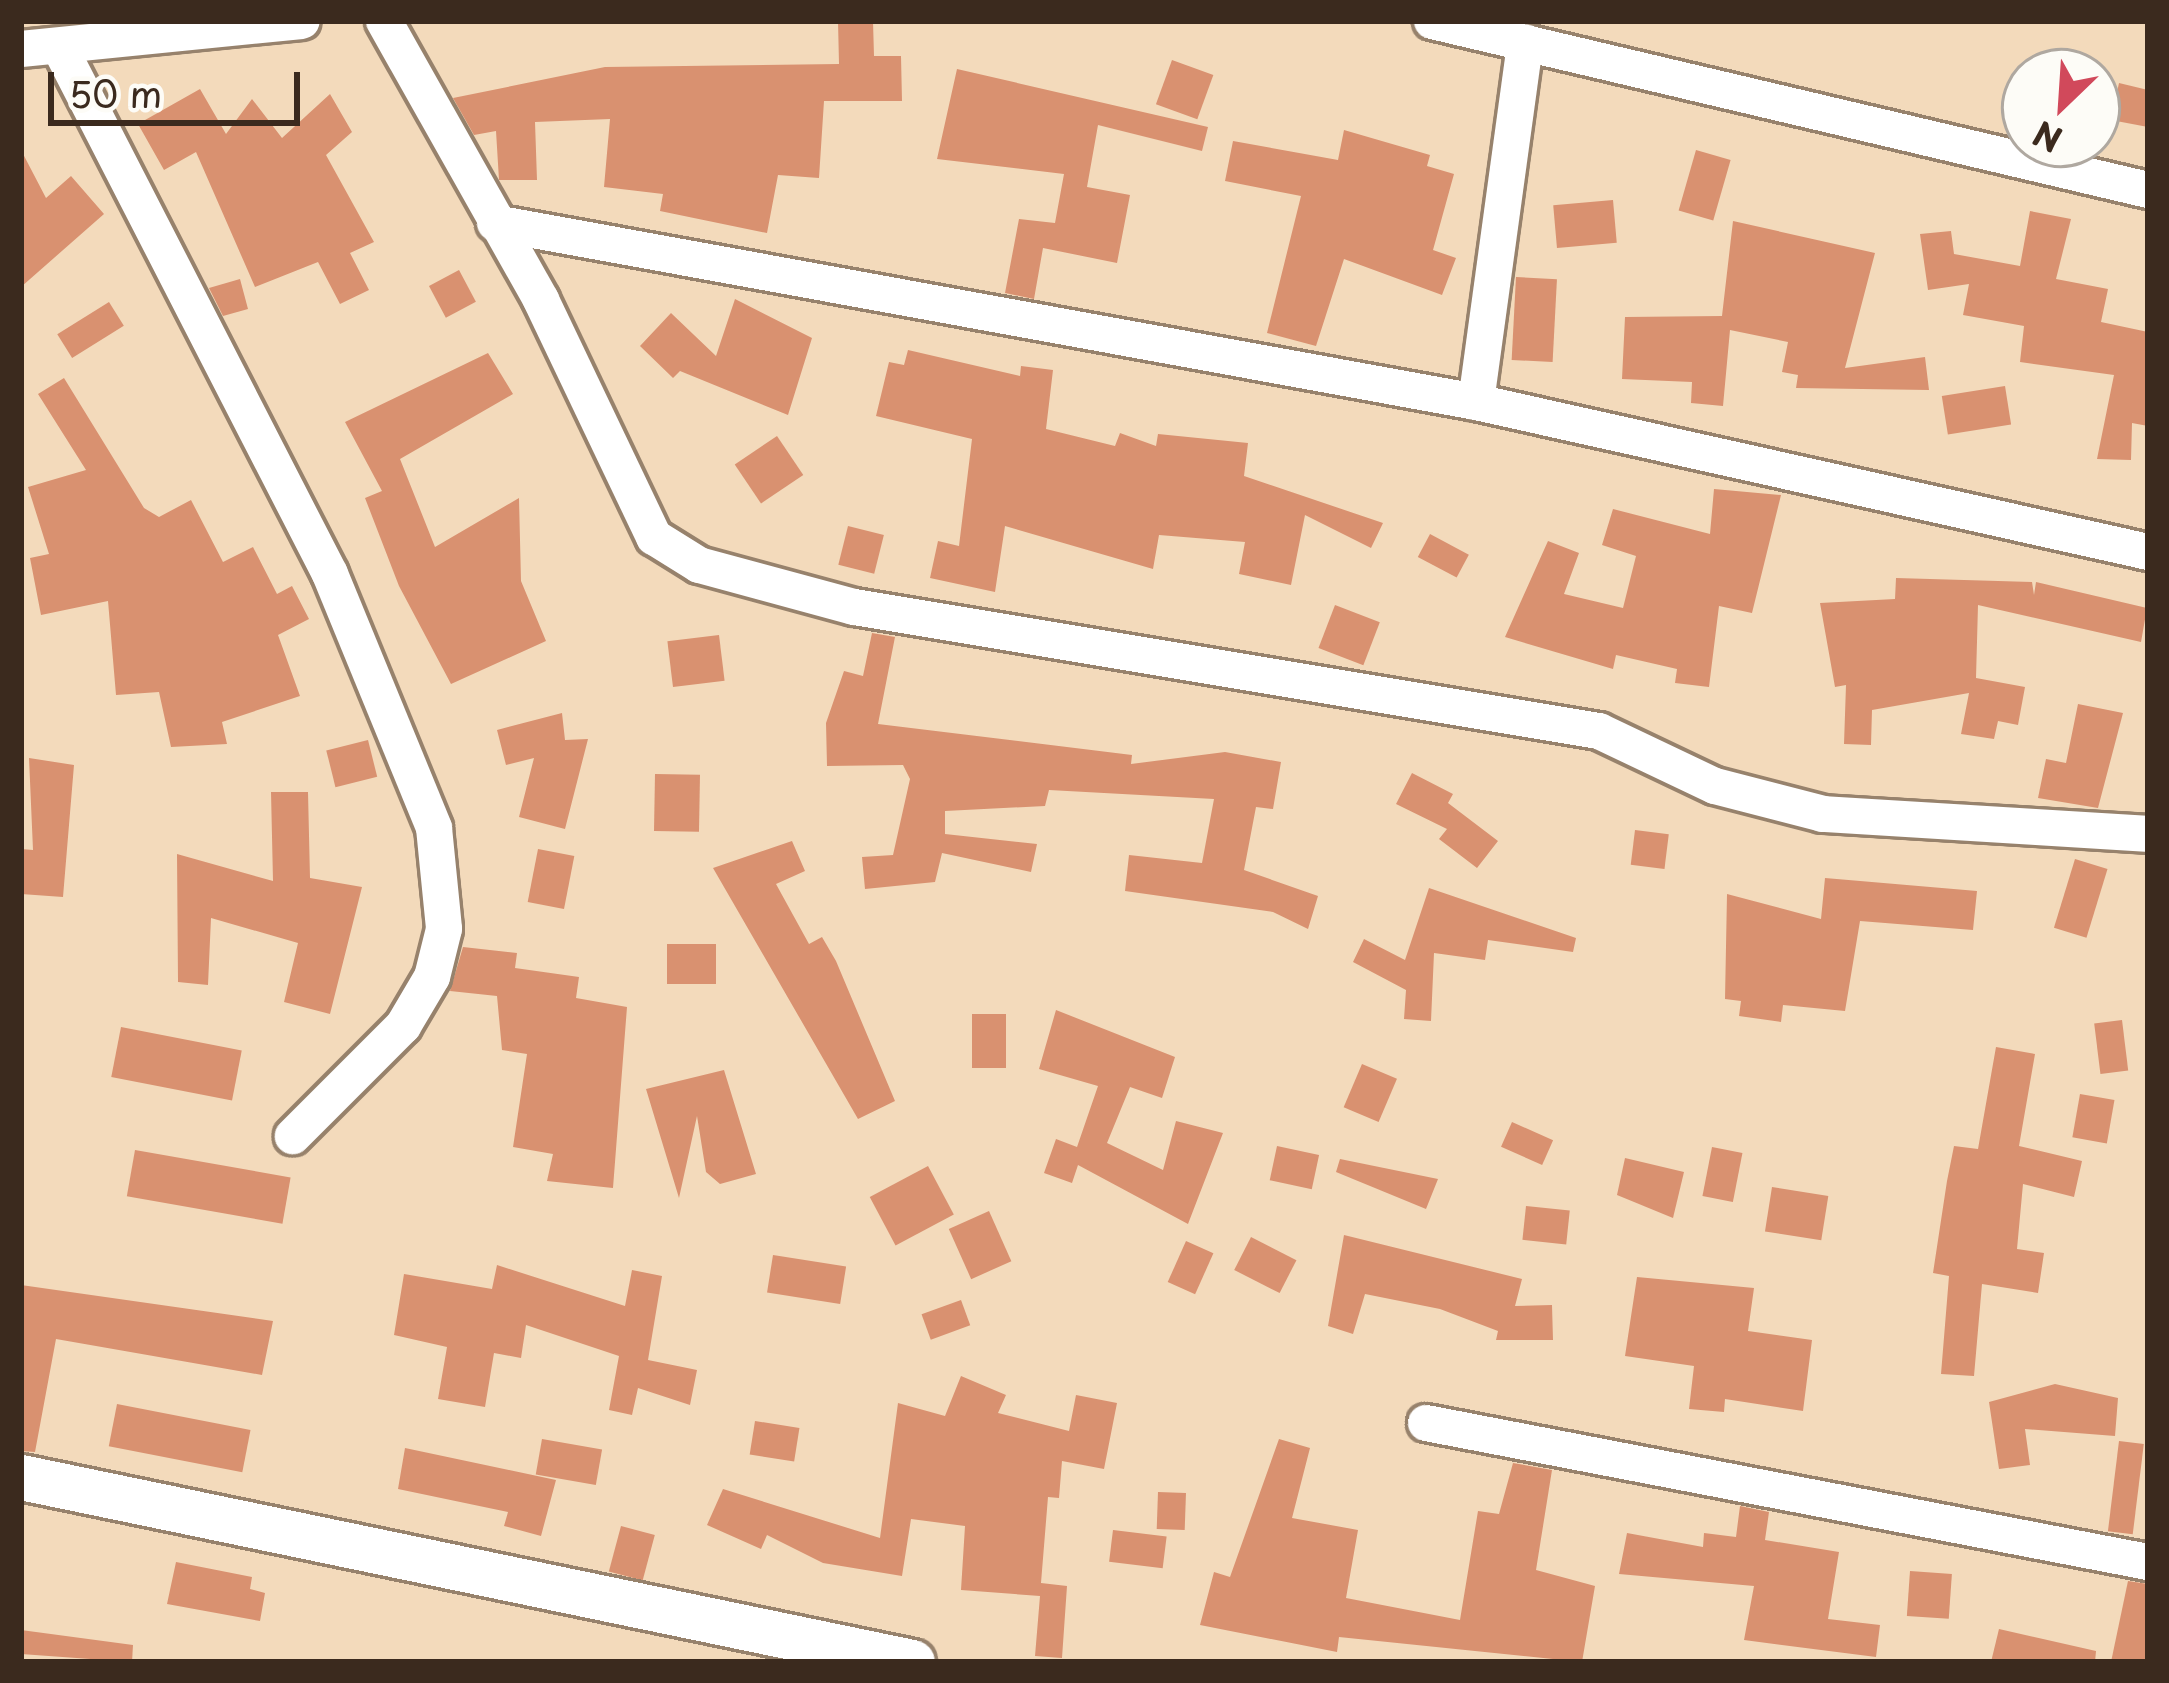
<!DOCTYPE html>
<style>
body{margin:0}
#map{position:relative;width:2169px;height:1683px;overflow:hidden;background:#f3dabb;font-family:"Playpen Sans",sans-serif}
div>[style]{position:absolute}
[style*='--x']{left:calc(var(--x)*1px);top:calc(var(--y)*1px);width:calc(var(--w)*1px);rotate:calc(var(--a)*1deg)}
.building>*{inset:0;background:#d99170;transform-origin:0 0}
.roads{filter:drop-shadow(3px 0 #97826c) drop-shadow(-3px 0 #97826c) drop-shadow(0 3px #97826c) drop-shadow(0 -3px #97826c)}
.minor>*{height:36px;margin:-18px;padding:0 18px;transform-origin:18px;border-radius:18px;background:#fff}
.tertiary>*{height:45px;margin:-22.5px;padding:0 22.5px;transform-origin:22.5px;border-radius:22.5px;background:#fff}
span{translate:-50% -50%;white-space:nowrap;text-align:center;line-height:1.15;-webkit-text-stroke:9px #fdfcf7;paint-order:stroke}
.frame{position:absolute;inset:0;border:24px solid #3b2a1e;pointer-events:none}
.north{position:absolute;left:2001px;top:48px;width:120px;height:120px;box-sizing:border-box;background:#fdfcf7;border:3px solid #afa8a0;border-radius:50%;rotate:205deg;font-size:33px;font-weight:700;line-height:48px;text-align:center;color:#3b2a1e}
.north::after{content:'';display:block;margin:auto;width:42px;height:54px;background:#d1495b;clip-path:polygon(50% 0,100% 100%,50% 72%,0 100%)}
.scale{position:absolute;left:48px;top:72px;width:252px;height:54px;box-sizing:border-box;border:6px solid #3b2a1e;border-top:0;padding-left:15px;font-size:36px;line-height:42px;white-space:nowrap;color:#3b2a1e;-webkit-text-stroke:9px #fdfcf7;paint-order:stroke}
</style>
<div id="map">
<div class="building">
<i style="clip-path:polygon(838px 21px,873px 21px,874px 56px,901px 56px,902px 101px,824px 101px,819px 178px,778px 175px,767px 233px,660px 211px,663px 194px,604px 187px,610px 119px,535px 122px,537px 180px,499px 180px,496px 131px,474px 135px,453px 98px,605px 67px,839px 64px)"></i>
<i style="left:1172px;top:60px;width:44px;height:47px;rotate:20deg"></i>
<i style="clip-path:polygon(957px 69px,1208px 127px,1202px 151px,1098px 125px,1087px 187px,1130px 195px,1117px 263px,1043px 248px,1034px 299px,1005px 293px,1019px 219px,1055px 223px,1064px 174px,937px 159px)"></i>
<i style="clip-path:polygon(2119px 83px,2148px 90px,2148px 127px,2111px 120px)"></i>
<i style="clip-path:polygon(200px 89px,226px 134px,252px 99px,282px 138px,330px 94px,352px 132px,326px 155px,374px 242px,350px 253px,369px 290px,340px 304px,318px 262px,255px 287px,196px 152px,164px 170px,138px 124px)"></i>
<i style="clip-path:polygon(1344px 130px,1430px 155px,1427px 166px,1454px 174px,1433px 250px,1456px 258px,1442px 295px,1344px 259px,1316px 346px,1267px 333px,1301px 196px,1225px 181px,1233px 141px,1338px 160px)"></i>
<i style="clip-path:polygon(21px 150px,46px 198px,71px 176px,104px 214px,21px 287px)"></i>
<i style="left:1696px;top:150px;width:36px;height:63px;rotate:16deg"></i>
<i style="left:1613px;top:200px;width:43px;height:60px;rotate:85deg"></i>
<i style="clip-path:polygon(2030px 211px,2071px 219px,2056px 279px,2108px 289px,2101px 322px,2148px 332px,2148px 426px,2132px 423px,2131px 460px,2097px 459px,2114px 375px,2020px 362px,2024px 326px,1963px 315px,1969px 284px,1928px 290px,1920px 234px,1951px 231px,1954px 254px,2020px 266px)"></i>
<i style="clip-path:polygon(1733px 221px,1875px 253px,1845px 368px,1925px 357px,1929px 390px,1796px 388px,1798px 375px,1782px 372px,1788px 342px,1730px 330px,1723px 406px,1691px 403px,1692px 382px,1622px 379px,1625px 317px,1722px 316px)"></i>
<i style="left:459px;top:270px;width:36px;height:34px;rotate:62deg"></i>
<i style="left:1516px;top:277px;width:41px;height:83px;rotate:3deg"></i>
<i style="clip-path:polygon(240px 279px,248px 309px,223px 316px,209px 288px)"></i>
<i style="clip-path:polygon(735px 299px,812px 338px,788px 415px,680px 371px,673px 378px,640px 346px,671px 313px,716px 356px)"></i>
<i style="left:109px;top:302px;width:28px;height:61px;rotate:58deg"></i>
<i style="clip-path:polygon(908px 350px,1020px 376px,1021px 366px,1053px 370px,1046px 429px,1115px 446px,1120px 433px,1156px 446px,1158px 434px,1248px 443px,1244px 476px,1383px 523px,1371px 548px,1305px 515px,1291px 585px,1239px 574px,1245px 542px,1159px 535px,1153px 569px,1005px 526px,995px 592px,930px 578px,938px 541px,959px 546px,972px 439px,876px 416px,889px 362px,904px 365px)"></i>
<i style="clip-path:polygon(488px 353px,513px 394px,400px 459px,435px 547px,519px 498px,521px 581px,546px 641px,451px 684px,399px 586px,365px 498px,382px 491px,345px 422px)"></i>
<i style="clip-path:polygon(64px 378px,144px 508px,159px 517px,191px 500px,223px 562px,253px 547px,277px 594px,292px 586px,309px 619px,278px 635px,300px 696px,222px 722px,227px 744px,171px 747px,159px 692px,116px 695px,108px 601px,41px 615px,30px 558px,49px 554px,28px 487px,86px 470px,38px 394px)"></i>
<i style="left:2005px;top:386px;width:39px;height:64px;rotate:81deg"></i>
<i style="left:777px;top:436px;width:47px;height:51px;rotate:56deg"></i>
<i style="clip-path:polygon(1714px 489px,1781px 495px,1752px 613px,1719px 606px,1709px 687px,1675px 683px,1677px 669px,1616px 655px,1613px 669px,1505px 637px,1548px 541px,1579px 553px,1564px 594px,1623px 608px,1636px 556px,1602px 545px,1613px 509px,1710px 534px)"></i>
<i style="left:848px;top:526px;width:37px;height:40px;rotate:14deg"></i>
<i style="left:1430px;top:534px;width:44px;height:26px;rotate:28deg"></i>
<i style="clip-path:polygon(1896px 578px,2032px 582px,2034px 595px,2036px 582px,2147px 608px,2141px 642px,1978px 605px,1976px 678px,2025px 687px,2018px 725px,1998px 721px,1994px 739px,1961px 734px,1969px 693px,1872px 710px,1871px 745px,1844px 744px,1846px 685px,1835px 687px,1820px 603px,1895px 599px)"></i>
<i style="left:1335px;top:605px;width:48px;height:46px;rotate:21deg"></i>
<i style="clip-path:polygon(872px 633px,895px 637px,878px 724px,1132px 755px,1131px 764px,1225px 752px,1281px 762px,1273px 809px,1256px 807px,1244px 870px,1318px 896px,1308px 929px,1273px 912px,1125px 891px,1129px 855px,1202px 863px,1214px 799px,1049px 790px,1045px 806px,945px 811px,945px 834px,1037px 844px,1031px 872px,942px 853px,935px 882px,865px 889px,862px 857px,893px 855px,910px 779px,903px 765px,827px 766px,826px 723px,844px 671px,863px 676px)"></i>
<i style="left:719px;top:635px;width:46px;height:52px;rotate:83deg"></i>
<i style="clip-path:polygon(2078px 704px,2123px 713px,2098px 808px,2038px 798px,2046px 759px,2066px 763px)"></i>
<i style="clip-path:polygon(562px 713px,565px 740px,588px 739px,565px 829px,519px 817px,534px 758px,506px 765px,497px 730px)"></i>
<i style="left:368px;top:740px;width:38px;height:43px;rotate:76deg"></i>
<i style="clip-path:polygon(29px 758px,74px 765px,63px 897px,21px 894px,21px 849px,33px 850px)"></i>
<i style="clip-path:polygon(1412px 773px,1453px 794px,1448px 803px,1498px 841px,1477px 868px,1439px 839px,1447px 829px,1396px 804px)"></i>
<i style="left:655px;top:774px;width:45px;height:57px;rotate:1deg"></i>
<i style="clip-path:polygon(271px 792px,308px 792px,310px 878px,362px 887px,330px 1014px,284px 1002px,298px 943px,211px 918px,208px 985px,178px 982px,177px 854px,273px 881px)"></i>
<i style="left:1635px;top:830px;width:34px;height:35px;rotate:7deg"></i>
<i style="clip-path:polygon(792px 841px,805px 871px,776px 884px,809px 944px,822px 937px,836px 961px,895px 1101px,858px 1119px,713px 868px)"></i>
<i style="left:538px;top:849px;width:37px;height:54px;rotate:11deg"></i>
<i style="left:2075px;top:859px;width:34px;height:72px;rotate:17deg"></i>
<i style="clip-path:polygon(1825px 878px,1977px 891px,1973px 930px,1860px 921px,1845px 1011px,1783px 1005px,1781px 1022px,1739px 1016px,1741px 1001px,1725px 999px,1727px 894px,1821px 919px)"></i>
<i style="clip-path:polygon(1429px 888px,1576px 938px,1573px 952px,1488px 940px,1485px 960px,1434px 953px,1431px 1021px,1404px 1019px,1406px 990px,1353px 962px,1364px 939px,1405px 960px)"></i>
<i style="left:667px;top:944px;width:49px;height:40px"></i>
<i style="clip-path:polygon(463px 947px,517px 953px,515px 968px,579px 977px,576px 998px,627px 1007px,613px 1188px,547px 1181px,553px 1154px,513px 1147px,527px 1054px,502px 1050px,497px 996px,450px 991px)"></i>
<i style="clip-path:polygon(1056px 1010px,1175px 1057px,1162px 1098px,1130px 1087px,1107px 1143px,1163px 1170px,1176px 1121px,1223px 1133px,1188px 1224px,1078px 1165px,1072px 1183px,1044px 1173px,1056px 1139px,1077px 1147px,1098px 1086px,1039px 1069px)"></i>
<i style="left:972px;top:1014px;width:34px;height:54px"></i>
<i style="left:2122px;top:1020px;width:51px;height:28px;rotate:83deg"></i>
<i style="left:121px;top:1027px;width:123px;height:51px;rotate:11deg"></i>
<i style="clip-path:polygon(1996px 1047px,2035px 1054px,2019px 1146px,2082px 1161px,2074px 1197px,2023px 1184px,2017px 1249px,2044px 1253px,2038px 1293px,1982px 1284px,1974px 1376px,1941px 1374px,1949px 1276px,1933px 1273px,1947px 1181px,1954px 1146px,1978px 1149px)"></i>
<i style="left:1362px;top:1064px;width:38px;height:47px;rotate:23deg"></i>
<i style="clip-path:polygon(724px 1070px,756px 1174px,720px 1184px,706px 1172px,697px 1116px,679px 1198px,646px 1089px)"></i>
<i style="left:2080px;top:1094px;width:35px;height:44px;rotate:10deg"></i>
<i style="left:1512px;top:1122px;width:45px;height:27px;rotate:24deg"></i>
<i style="left:1277px;top:1146px;width:43px;height:35px;rotate:12deg"></i>
<i style="left:1712px;top:1147px;width:31px;height:50px;rotate:11deg"></i>
<i style="left:135px;top:1150px;width:158px;height:47px;rotate:10deg"></i>
<i style="clip-path:polygon(1625px 1158px,1684px 1172px,1673px 1218px,1617px 1195px)"></i>
<i style="clip-path:polygon(1340px 1159px,1438px 1179px,1426px 1209px,1336px 1172px)"></i>
<i style="left:928px;top:1166px;width:55px;height:66px;rotate:62deg"></i>
<i style="left:1772px;top:1187px;width:57px;height:45px;rotate:9deg"></i>
<i style="left:1526px;top:1206px;width:44px;height:34px;rotate:6deg"></i>
<i style="left:989px;top:1211px;width:55px;height:44px;rotate:66deg"></i>
<i style="clip-path:polygon(1344px 1235px,1522px 1279px,1515px 1306px,1552px 1305px,1553px 1340px,1496px 1340px,1498px 1331px,1440px 1309px,1365px 1294px,1353px 1334px,1328px 1326px)"></i>
<i style="left:1251px;top:1237px;width:51px;height:37px;rotate:27deg"></i>
<i style="left:1186px;top:1241px;width:30px;height:45px;rotate:24deg"></i>
<i style="left:773px;top:1255px;width:74px;height:38px;rotate:9deg"></i>
<i style="clip-path:polygon(497px 1265px,625px 1306px,632px 1270px,662px 1276px,648px 1360px,697px 1370px,690px 1405px,638px 1388px,632px 1415px,609px 1410px,619px 1356px,526px 1325px,521px 1358px,494px 1353px,485px 1407px,438px 1399px,447px 1347px,394px 1335px,404px 1274px,492px 1289px)"></i>
<i style="clip-path:polygon(1637px 1277px,1754px 1288px,1748px 1331px,1812px 1340px,1803px 1411px,1725px 1399px,1724px 1412px,1689px 1409px,1694px 1366px,1625px 1356px)"></i>
<i style="clip-path:polygon(21px 1285px,273px 1321px,262px 1375px,56px 1339px,35px 1452px,21px 1451px)"></i>
<i style="left:961px;top:1300px;width:27px;height:42px;rotate:70deg"></i>
<i style="clip-path:polygon(961px 1376px,1006px 1395px,998px 1413px,1069px 1431px,1076px 1395px,1117px 1403px,1104px 1469px,1062px 1461px,1059px 1498px,1048px 1497px,1041px 1583px,1067px 1586px,1062px 1658px,1035px 1656px,1040px 1596px,961px 1590px,965px 1526px,911px 1519px,902px 1576px,823px 1563px,767px 1535px,761px 1549px,707px 1525px,723px 1489px,880px 1538px,898px 1403px,945px 1416px)"></i>
<i style="clip-path:polygon(2055px 1384px,2118px 1398px,2115px 1436px,2025px 1429px,2030px 1465px,1999px 1469px,1989px 1402px)"></i>
<i style="left:117px;top:1404px;width:136px;height:43px;rotate:11deg"></i>
<i style="left:755px;top:1421px;width:45px;height:34px;rotate:9deg"></i>
<i style="left:542px;top:1439px;width:61px;height:36px;rotate:10deg"></i>
<i style="clip-path:polygon(1279px 1439px,1310px 1448px,1292px 1518px,1358px 1530px,1346px 1598px,1460px 1620px,1478px 1511px,1499px 1514px,1513px 1463px,1552px 1470px,1536px 1570px,1595px 1586px,1582px 1662px,1339px 1637px,1337px 1652px,1200px 1625px,1214px 1572px,1230px 1577px)"></i>
<i style="left:2119px;top:1441px;width:25px;height:91px;rotate:7deg"></i>
<i style="clip-path:polygon(405px 1448px,556px 1480px,541px 1536px,504px 1526px,508px 1512px,398px 1489px)"></i>
<i style="left:1158px;top:1492px;width:28px;height:37px;rotate:2deg"></i>
<i style="clip-path:polygon(1740px 1506px,1769px 1512px,1765px 1540px,1839px 1552px,1828px 1619px,1880px 1625px,1876px 1657px,1744px 1640px,1754px 1586px,1619px 1574px,1627px 1533px,1703px 1547px,1704px 1533px,1736px 1537px)"></i>
<i style="left:621px;top:1526px;width:35px;height:47px;rotate:15deg"></i>
<i style="left:1113px;top:1530px;width:54px;height:32px;rotate:7deg"></i>
<i style="clip-path:polygon(176px 1562px,252px 1577px,250px 1589px,265px 1593px,260px 1621px,167px 1604px)"></i>
<i style="left:1910px;top:1571px;width:42px;height:45px;rotate:4deg"></i>
<i style="clip-path:polygon(2128px 1581px,2148px 1584px,2148px 1662px,2111px 1662px)"></i>
<i style="clip-path:polygon(1999px 1629px,2096px 1651px,2095px 1662px,1991px 1662px)"></i>
<i style="clip-path:polygon(21px 1630px,133px 1645px,132px 1662px,21px 1654px)"></i>
</div>
<div class="roads">
<div class="minor">
<i style="--x:384;--y:21;--w:320;--a:60.6"></i>
<i style="--x:541;--y:300;--w:263;--a:64.5"></i>
<i style="--x:654;--y:537;--w:53;--a:31.9"></i>
<i style="--x:699;--y:565;--w:161;--a:15.2"></i>
<i style="--x:854;--y:607;--w:755;--a:9.45"></i>
<i style="--x:1599;--y:731;--w:128;--a:25.4"></i>
<i style="--x:1715;--y:786;--w:112;--a:14.5"></i>
<i style="--x:1823;--y:814;--w:326;--a:3.5"></i>
<i style="--x:1432;--y:21;--w:736;--a:13.28"></i>
<i style="--x:59;--y:46;--w:593;--a:62.83"></i>
<i style="--x:330;--y:574;--w:274;--a:67.7"></i>
<i style="--x:434;--y:828;--w:101;--a:84.3"></i>
<i style="--x:444;--y:929;--w:49;--a:104"></i>
<i style="--x:432;--y:977;--w:57;--a:120.6"></i>
<i style="--x:403;--y:1026;--w:156;--a:135"></i>
<i style="--x:21;--y:49;--w:282;--a:-5.7"></i>
<i style="--x:495;--y:223;--w:997;--a:10.34"></i>
<i style="--x:1476;--y:402;--w:689;--a:12.58"></i>
<i style="--x:1476;--y:402;--w:363;--a:-82.2"></i>
<i style="--x:1426;--y:1423;--w:735;--a:10.9"></i>
</div>
<div class="tertiary">
<i style="--x:21;--y:1477;--w:910;--a:11.73"></i>
</div>
</div>
<div class="frame"></div>
<div class="north">N</div>
<div class="scale">50 m</div>
</div>
